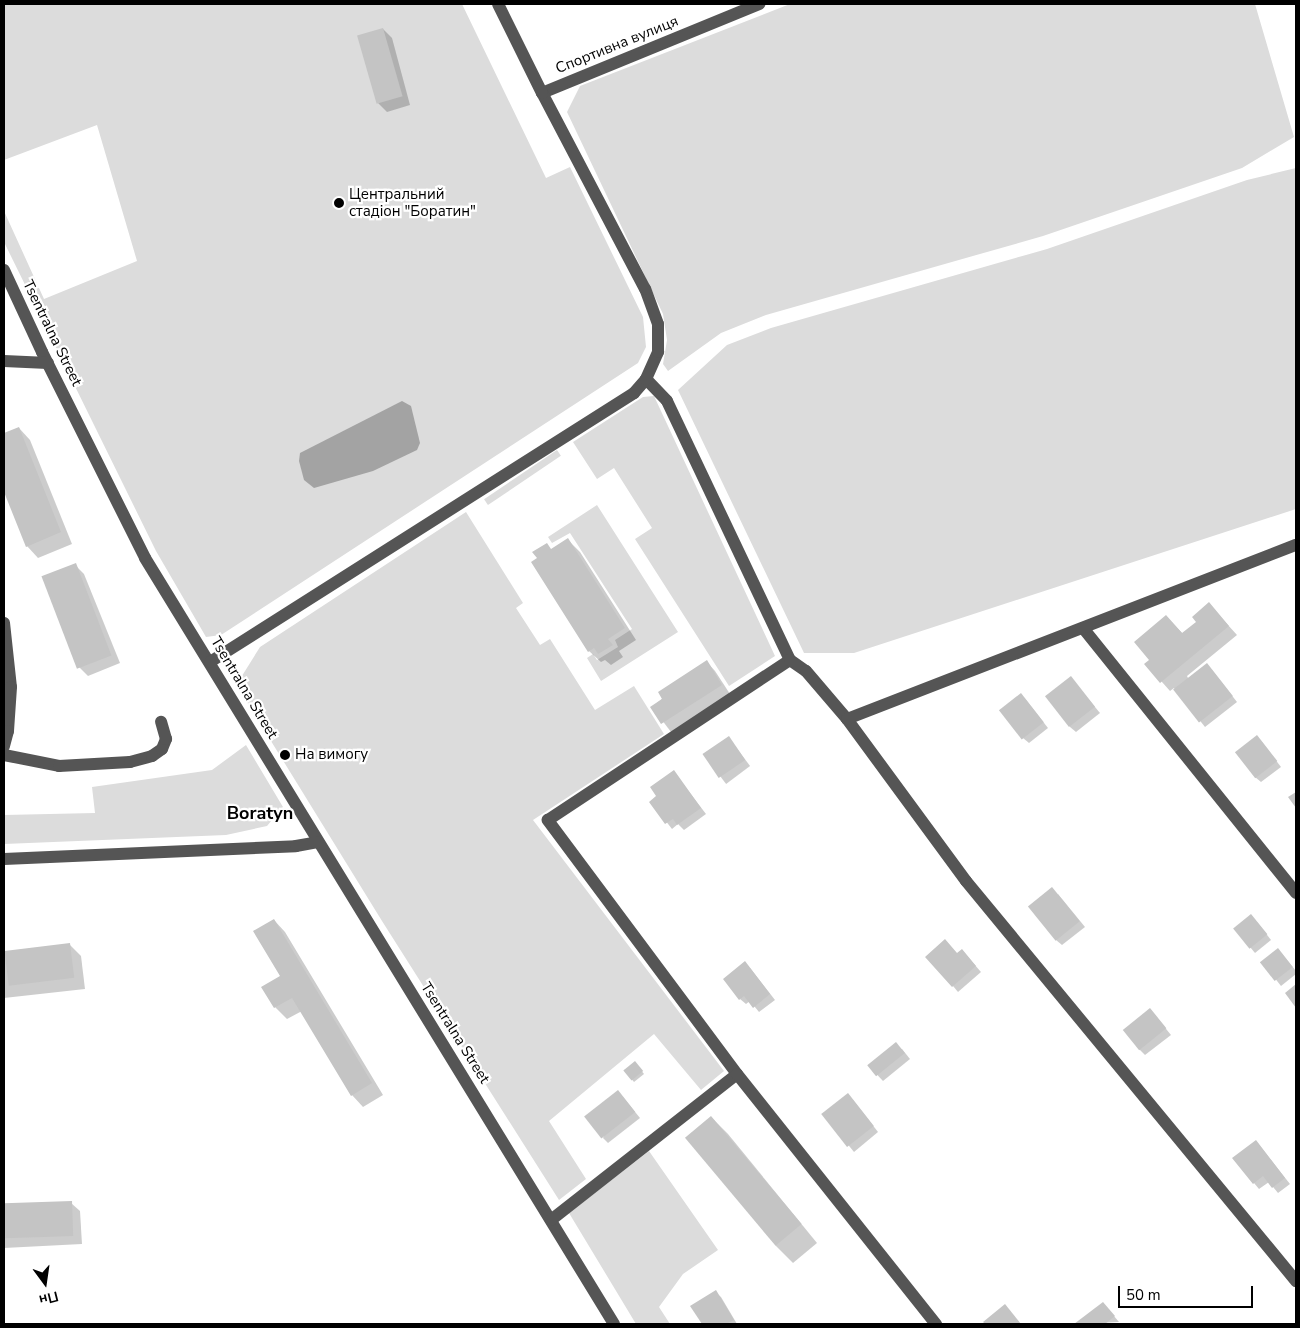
<!DOCTYPE html>
<meta charset="utf-8">
<style>
body{margin:0}
#map{position:relative;width:1300px;height:1328px;overflow:hidden;background:#fff;font-family:"Nunito Sans",sans-serif}
div>[style]{position:absolute}
[style*='--x']{left:calc(var(--x)*1px);top:calc(var(--y)*1px);width:calc(var(--w)*1px);rotate:calc(var(--a)*1deg)}
.green>*{inset:0;background:#dcdcdc;transform-origin:0 0}
.water>*{inset:0;background:#a3a3a3}
.shadow>*{inset:0;background:#0003;transform-origin:0 0}
.building>*{inset:0;background:#c4c4c4;transform-origin:0 0}
.minor>*{height:12px;margin:-6px;padding:0 6px;transform-origin:6px;border-radius:6px;background:#555}
.dots>*{width:14px;height:14px;translate:-50% -50%;box-sizing:border-box;border:2px solid #fff;border-radius:50%}
span{translate:-50% -50%;white-space:nowrap;text-align:center;line-height:1.15;-webkit-text-stroke:4.5px #fff;paint-order:stroke}
.street-label{font-size:15px;color:#000}
.poi-label{font-size:15px;color:#000}
.left{translate:0 -50%;text-align:left}
.quarter-label{font-size:18px;color:#000;font-weight:700}
.frame{position:absolute;inset:0;border:5px solid #000;pointer-events:none}
.north{position:absolute;left:20px;top:1258px;width:50px;height:50px;-webkit-text-stroke:4px #fff;paint-order:stroke;rotate:166deg;font-size:14px;font-weight:700;line-height:20px;text-align:center;color:#000}
.north::after{content:'';display:block;margin:auto;width:18px;height:22px;background:#000;clip-path:polygon(50% 0,100% 100%,50% 72%,0 100%)}
.scale{position:absolute;left:1118px;top:1286px;width:135px;height:22px;box-sizing:border-box;border:2px solid #000;border-top:0;padding-left:6px;font-size:15px;line-height:18px;white-space:nowrap;color:#000;-webkit-text-stroke:4px #fff;paint-order:stroke}
</style>
<div id="map">
<div class="green">
<i style="clip-path:polygon(4px 4px,462px 4px,546px 178px,570px 167px,643px 317px,646px 347px,638px 363px,221px 635px,206px 637px,156px 551px,4px 242px,4px 211px,44px 299px,137px 261px,97px 125px,4px 160px)"></i>
<i style="clip-path:polygon(790px 4px,1255px 4px,1294px 137px,1242px 168px,1043px 236px,766px 315px,721px 333px,668px 371px,663px 364px,667px 340px,663px 314px,567px 112px,580px 86px)"></i>
<i style="clip-path:polygon(1296px 168px,1296px 509px,854px 653px,804px 653px,678px 390px,727px 345px,771px 328px,1047px 249px,1247px 180px)"></i>
<i style="clip-path:polygon(654px 396px,775px 656px,729px 686px,635px 539px,652px 528px,614px 468px,597px 479px,573px 442px,643px 397px)"></i>
<i style="left:557px;top:450px;width:7px;height:88px;rotate:56deg"></i>
<i style="clip-path:polygon(597px 505px,678px 632px,601px 681px,587px 658px,593px 654px,597px 660px,618px 647px,615px 640px,632px 629px,570px 533px,552px 543px,548px 537px)"></i>
<i style="clip-path:polygon(466px 512px,523px 603px,516px 608px,540px 645px,550px 639px,595px 710px,634px 686px,664px 734px,533px 820px,724px 1071px,701px 1090px,654px 1034px,549px 1121px,586px 1179px,559px 1200px,382px 921px,242px 694px,240px 679px,260px 647px)"></i>
<i style="clip-path:polygon(246px 745px,283px 807px,267px 826px,226px 835px,4px 844px,4px 815px,95px 813px,92px 787px,212px 770px)"></i>
<i style="clip-path:polygon(649px 1151px,718px 1250px,683px 1274px,659px 1307px,670px 1324px,636px 1324px,569px 1213px)"></i>
</div>
<div class="water">
<i style="clip-path:polygon(402px 401px,411px 406px,420px 443px,417px 450px,373px 471px,314px 488px,304px 480px,299px 461px,300px 453px)"></i>
</div>
<div class="shadow">
<i style="clip-path:polygon(383px 29px,392px 38px,410px 105px,387px 112px,378px 103px)"></i>
<i style="clip-path:polygon(19px 428px,30px 440px,72px 544px,38px 558px,27px 546px,4px 488px,4px 434px)"></i>
<i style="clip-path:polygon(568px 540px,580px 552px,636px 640px,619px 651px,623px 657px,611px 665px,605px 660px,601px 662px,589px 651px,552px 550px)"></i>
<i style="clip-path:polygon(75px 565px,84px 574px,120px 663px,88px 676px,79px 667px)"></i>
<i style="clip-path:polygon(1209px 604px,1237px 635px,1187px 676px,1188px 678px,1212px 670px,1237px 702px,1205px 727px,1174px 688px,1170px 691px,1146px 664px,1151px 660px,1166px 616px,1183px 634px,1197px 622px)"></i>
<i style="clip-path:polygon(707px 662px,715px 671px,730px 694px,671px 732px,652px 707px)"></i>
<i style="clip-path:polygon(1071px 678px,1100px 713px,1076px 732px,1070px 727px)"></i>
<i style="clip-path:polygon(1026px 700px,1048px 728px,1029px 743px,1023px 738px)"></i>
<i style="left:729px;top:738px;width:35px;height:30px;rotate:53deg"></i>
<i style="clip-path:polygon(1262px 742px,1281px 767px,1261px 782px,1255px 777px)"></i>
<i style="clip-path:polygon(674px 772px,706px 814px,684px 830px,678px 824px,672px 829px,651px 802px,658px 797px)"></i>
<i style="clip-path:polygon(1058px 894px,1085px 927px,1062px 945px,1056px 940px)"></i>
<i style="clip-path:polygon(274px 920px,285px 932px,383px 1095px,363px 1107px,352px 1095px,302px 1011px,287px 1019px,275px 1007px,263px 987px,281px 976px)"></i>
<i style="clip-path:polygon(1257px 922px,1271px 940px,1255px 953px,1235px 929px)"></i>
<i style="clip-path:polygon(69px 944px,81px 956px,85px 989px,4px 998px,4px 952px)"></i>
<i style="clip-path:polygon(1278px 949px,1296px 971px,1296px 974px,1281px 986px,1262px 962px)"></i>
<i style="clip-path:polygon(958px 955px,967px 956px,981px 972px,958px 992px,953px 986px)"></i>
<i style="clip-path:polygon(750px 968px,775px 1000px,759px 1012px,750px 1001px,746px 1004px,740px 999px)"></i>
<i style="clip-path:polygon(1150px 1009px,1171px 1035px,1145px 1055px,1139px 1049px)"></i>
<i style="clip-path:polygon(902px 1049px,910px 1059px,883px 1081px,869px 1066px)"></i>
<i style="clip-path:polygon(637px 1065px,644px 1074px,634px 1082px,624px 1070px)"></i>
<i style="clip-path:polygon(623px 1097px,640px 1118px,608px 1143px,603px 1138px)"></i>
<i style="clip-path:polygon(853px 1100px,878px 1132px,854px 1152px,823px 1114px)"></i>
<i style="clip-path:polygon(711px 1117px,728px 1134px,817px 1243px,793px 1263px,776px 1246px)"></i>
<i style="clip-path:polygon(1256px 1141px,1290px 1184px,1278px 1193px,1269px 1182px,1259px 1189px,1234px 1159px)"></i>
<i style="clip-path:polygon(71px 1203px,80px 1211px,82px 1244px,4px 1248px,4px 1207px)"></i>
<i style="clip-path:polygon(715px 1292px,721px 1297px,737px 1324px,703px 1324px,692px 1306px)"></i>
<i style="clip-path:polygon(1103px 1303px,1119px 1322px,1076px 1324px)"></i>
</div>
<div class="building">
<i style="left:383px;top:28px;width:71px;height:27px;rotate:74deg"></i>
<i style="clip-path:polygon(19px 427px,61px 532px,26px 547px,4px 492px,4px 433px)"></i>
<i style="clip-path:polygon(568px 538px,625px 628px,608px 639px,613px 645px,598px 654px,594px 648px,588px 652px,531px 562px,537px 558px,532px 552px,547px 543px,551px 549px)"></i>
<i style="left:76px;top:563px;width:99px;height:37px;rotate:69deg"></i>
<i style="clip-path:polygon(1209px 602px,1229px 626px,1160px 683px,1144px 664px,1149px 660px,1134px 642px,1166px 615px,1182px 633px,1196px 622px,1192px 617px)"></i>
<i style="clip-path:polygon(707px 660px,722px 685px,661px 724px,650px 707px,662px 699px,658px 692px)"></i>
<i style="left:1207px;top:663px;width:42px;height:43px;rotate:52deg"></i>
<i style="left:1071px;top:676px;width:39px;height:33px;rotate:52deg"></i>
<i style="left:1021px;top:693px;width:37px;height:28px;rotate:52deg"></i>
<i style="left:1257px;top:735px;width:33px;height:28px;rotate:52deg"></i>
<i style="left:729px;top:736px;width:29px;height:32px;rotate:56deg"></i>
<i style="clip-path:polygon(674px 770px,701px 808px,677px 825px,673px 819px,665px 824px,649px 802px,656px 796px,650px 787px)"></i>
<i style="clip-path:polygon(1296px 792px,1296px 808px,1288px 797px)"></i>
<i style="left:1052px;top:887px;width:44px;height:31px;rotate:51deg"></i>
<i style="left:1251px;top:914px;width:26px;height:23px;rotate:51deg"></i>
<i style="clip-path:polygon(274px 919px,372px 1083px,351px 1096px,292px 998px,274px 1008px,261px 987px,280px 976px,253px 931px)"></i>
<i style="clip-path:polygon(945px 939px,957px 953px,962px 949px,976px 966px,952px 987px,925px 957px)"></i>
<i style="left:70px;top:943px;width:35px;height:66px;rotate:83deg"></i>
<i style="left:1278px;top:948px;width:24px;height:23px;rotate:52deg"></i>
<i style="clip-path:polygon(745px 961px,770px 994px,753px 1008px,744px 996px,739px 1000px,723px 979px)"></i>
<i style="clip-path:polygon(1296px 984px,1296px 1008px,1285px 993px)"></i>
<i style="left:1150px;top:1008px;width:26px;height:35px;rotate:51deg"></i>
<i style="left:896px;top:1042px;width:14px;height:37px;rotate:51deg"></i>
<i style="left:635px;top:1061px;width:13px;height:15px;rotate:51deg"></i>
<i style="left:618px;top:1090px;width:28px;height:43px;rotate:52deg"></i>
<i style="left:848px;top:1093px;width:42px;height:34px;rotate:52deg"></i>
<i style="left:711px;top:1116px;width:141px;height:34px;rotate:50deg"></i>
<i style="clip-path:polygon(1256px 1140px,1285px 1178px,1272px 1188px,1263px 1176px,1253px 1184px,1232px 1158px)"></i>
<i style="left:72px;top:1201px;width:35px;height:68px;rotate:88deg"></i>
<i style="clip-path:polygon(716px 1290px,734px 1320px,726px 1324px,702px 1324px,690px 1306px)"></i>
<i style="clip-path:polygon(1103px 1302px,1115px 1316px,1105px 1324px,1074px 1324px)"></i>
<i style="clip-path:polygon(1005px 1304px,1021px 1324px,985px 1324px,983px 1322px)"></i>
</div>
<div class="minor">
<i style="--x:542;--y:93;--w:235;--a:-22.3"></i>
<i style="--x:4;--y:270;--w:90;--a:65.1"></i>
<i style="--x:42;--y:352;--w:230;--a:63.4"></i>
<i style="--x:145;--y:558;--w:898;--a:58.52"></i>
<i style="--x:4;--y:361;--w:44;--a:2.6"></i>
<i style="--x:646;--y:379;--w:30;--a:46"></i>
<i style="--x:667;--y:401;--w:287;--a:64.6"></i>
<i style="--x:4;--y:623;--w:64;--a:83.8"></i>
<i style="--x:11;--y:687;--w:44;--a:93.9"></i>
<i style="--x:8;--y:731;--w:16;--a:105"></i>
<i style="--x:1083;--y:628;--w:340;--a:51.2"></i>
<i style="--x:210;--y:662;--w:502;--a:-32.39"></i>
<i style="--x:634;--y:393;--w:18;--a:-49"></i>
<i style="--x:646;--y:379;--w:30;--a:-66"></i>
<i style="--x:658;--y:352;--w:28;--a:-90"></i>
<i style="--x:658;--y:324;--w:37;--a:-110"></i>
<i style="--x:645;--y:289;--w:221;--a:-117.7"></i>
<i style="--x:542;--y:93;--w:99;--a:-116.3"></i>
<i style="--x:847;--y:719;--w:201;--a:53.7"></i>
<i style="--x:966;--y:881;--w:519;--a:50.48"></i>
<i style="--x:4;--y:755;--w:56;--a:11.3"></i>
<i style="--x:59;--y:766;--w:71;--a:-3.2"></i>
<i style="--x:130;--y:762;--w:23;--a:-15"></i>
<i style="--x:152;--y:756;--w:12;--a:-35"></i>
<i style="--x:162;--y:749;--w:11;--a:-68"></i>
<i style="--x:166;--y:739;--w:18;--a:-106"></i>
<i style="--x:4;--y:859;--w:292;--a:-2.5"></i>
<i style="--x:296;--y:846;--w:22;--a:-10"></i>
<i style="--x:737;--y:1074;--w:317;--a:-126.7"></i>
<i style="--x:548;--y:820;--w:290;--a:-33.5"></i>
<i style="--x:790;--y:660;--w:19;--a:35"></i>
<i style="--x:806;--y:671;--w:63;--a:49.5"></i>
<i style="--x:847;--y:719;--w:482;--a:-21.2"></i>
<i style="--x:551;--y:1220;--w:236;--a:-38.1"></i>
<i style="--x:737;--y:1074;--w:320;--a:51.5"></i>
</div>
<div class="dots">
<i style="left:339px;top:203px;background:#000"></i>
<i style="left:285px;top:755px;background:#000"></i>
</div>
<div class="street-label">
<span style="left:617px;top:45px;rotate:-22deg">Спортивна вулиця</span>
<span style="left:52px;top:333px;rotate:64deg">Tsentralna Street</span>
<span style="left:244px;top:688px;rotate:59deg">Tsentralna Street</span>
<span style="left:455px;top:1033px;rotate:58deg">Tsentralna Street</span>
</div>
<div class="poi-label">
<span class="left" style="left:349px;top:203px">Центральний<br>стадіон "Боратин"</span>
<span class="left" style="left:295px;top:755px">На вимогу</span>
</div>
<div class="quarter-label">
<span style="left:260px;top:813px">Boratyn</span>
</div>
<div class="frame"></div>
<div class="north">Пн</div>
<div class="scale">50 m</div>
</div>
